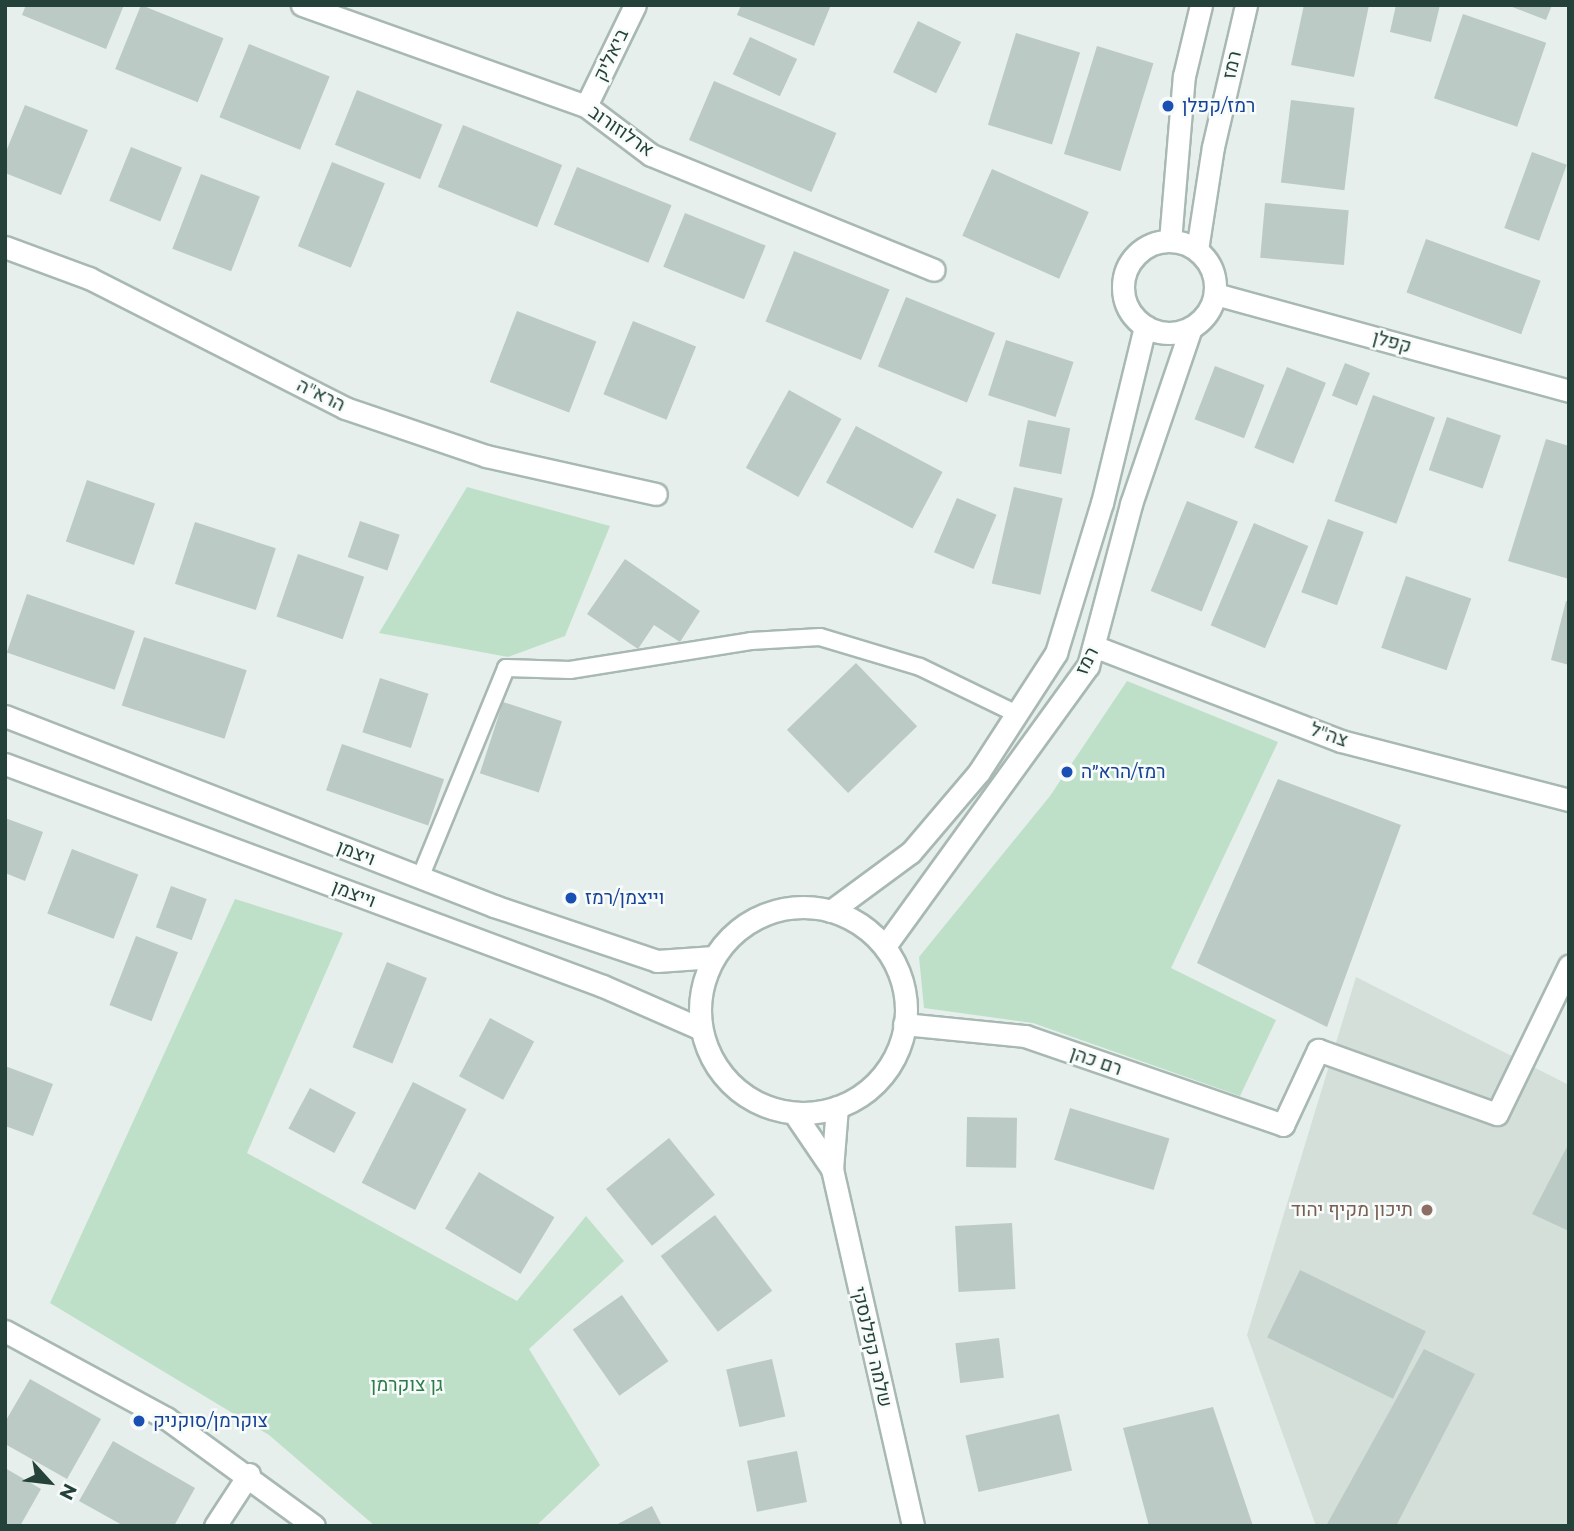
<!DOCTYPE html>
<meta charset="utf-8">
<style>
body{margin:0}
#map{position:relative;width:1574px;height:1531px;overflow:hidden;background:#e6efeb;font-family:Montserrat,Heebo,sans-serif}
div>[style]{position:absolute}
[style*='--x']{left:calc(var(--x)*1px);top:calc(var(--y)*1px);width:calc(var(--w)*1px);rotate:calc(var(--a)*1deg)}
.built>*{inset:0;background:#d4dfda}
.green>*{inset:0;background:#bfe0c8}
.building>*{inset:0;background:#bbcac4;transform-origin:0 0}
.roads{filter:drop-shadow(2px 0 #a8b8b2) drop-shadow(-2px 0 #a8b8b2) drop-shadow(0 2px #a8b8b2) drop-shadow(0 -2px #a8b8b2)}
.lane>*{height:16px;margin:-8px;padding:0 8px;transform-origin:8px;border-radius:8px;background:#fff}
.street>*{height:21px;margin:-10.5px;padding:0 10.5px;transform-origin:10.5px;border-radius:10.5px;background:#fff}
.secondary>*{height:21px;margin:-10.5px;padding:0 10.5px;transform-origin:10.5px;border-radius:10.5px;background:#fff}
.secondary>.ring{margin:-10.5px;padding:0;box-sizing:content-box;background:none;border:21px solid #fff;border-radius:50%}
.dots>*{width:19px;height:19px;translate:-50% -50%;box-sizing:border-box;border:4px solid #f7fbf9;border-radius:50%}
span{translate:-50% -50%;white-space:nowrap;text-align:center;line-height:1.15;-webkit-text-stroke:5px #f7fbf9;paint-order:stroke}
.street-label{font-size:19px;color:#24423a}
.transit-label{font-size:19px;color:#164399}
.left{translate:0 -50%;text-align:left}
.education-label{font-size:19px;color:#785e54}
.right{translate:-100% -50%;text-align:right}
.park-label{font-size:19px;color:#2d7a4b}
.frame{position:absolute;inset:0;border:7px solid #24423a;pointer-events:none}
.north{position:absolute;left:14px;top:1447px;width:70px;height:70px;-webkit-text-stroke:5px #f7fbf9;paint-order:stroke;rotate:117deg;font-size:19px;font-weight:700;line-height:28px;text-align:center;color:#24423a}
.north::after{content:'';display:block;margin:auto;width:24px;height:32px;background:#24423a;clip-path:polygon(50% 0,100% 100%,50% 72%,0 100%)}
</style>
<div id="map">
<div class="built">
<i style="clip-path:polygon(1356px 977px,1569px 1085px,1569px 1526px,1316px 1526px,1247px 1335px)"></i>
</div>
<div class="green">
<i style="clip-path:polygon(467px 487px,610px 526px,565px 636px,508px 657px,379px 633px)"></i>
<i style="clip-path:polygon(1127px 681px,1278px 742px,1171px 968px,1276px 1020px,1240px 1096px,1033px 1023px,924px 1008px,919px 957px,1050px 796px)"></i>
<i style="clip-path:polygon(235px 899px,343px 933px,247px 1153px,517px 1301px,586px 1216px,624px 1261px,529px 1349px,600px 1465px,536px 1526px,375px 1526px,269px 1435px,50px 1303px)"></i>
</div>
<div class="building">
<i style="clip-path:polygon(26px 5px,124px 5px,106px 49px,22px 15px)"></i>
<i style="left:141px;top:5px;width:89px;height:69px;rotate:22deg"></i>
<i style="clip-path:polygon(741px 5px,831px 5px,814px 46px,737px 15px)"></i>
<i style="clip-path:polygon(1304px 5px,1369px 5px,1354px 77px,1291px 65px)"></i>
<i style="clip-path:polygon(1396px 5px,1440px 5px,1431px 42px,1390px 32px)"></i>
<i style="clip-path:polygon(1507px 5px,1552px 5px,1546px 20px)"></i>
<i style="left:1463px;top:14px;width:88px;height:89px;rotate:19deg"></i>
<i style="left:918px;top:21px;width:48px;height:57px;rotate:26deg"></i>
<i style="left:1016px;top:33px;width:67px;height:96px;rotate:17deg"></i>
<i style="left:750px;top:37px;width:52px;height:41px;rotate:25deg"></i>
<i style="left:249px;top:44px;width:87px;height:79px;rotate:22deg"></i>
<i style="left:1097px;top:46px;width:59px;height:113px;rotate:17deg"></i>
<i style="left:714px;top:81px;width:133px;height:64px;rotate:23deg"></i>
<i style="left:357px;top:90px;width:92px;height:59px;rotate:22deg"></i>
<i style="left:1291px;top:100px;width:64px;height:83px;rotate:7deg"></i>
<i style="clip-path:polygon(25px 105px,88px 130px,61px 195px,5px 173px,5px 154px)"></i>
<i style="left:463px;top:125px;width:107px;height:67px;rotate:22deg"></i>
<i style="left:131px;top:147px;width:55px;height:58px;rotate:22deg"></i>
<i style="left:1532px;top:152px;width:37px;height:81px;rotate:20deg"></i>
<i style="left:332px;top:162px;width:57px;height:91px;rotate:22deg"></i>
<i style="left:577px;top:167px;width:102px;height:62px;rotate:22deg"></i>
<i style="left:992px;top:169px;width:106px;height:73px;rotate:24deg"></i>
<i style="left:201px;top:174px;width:63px;height:80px;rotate:21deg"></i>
<i style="left:1265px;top:203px;width:84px;height:55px;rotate:5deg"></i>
<i style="left:685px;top:213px;width:87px;height:58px;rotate:22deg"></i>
<i style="left:1426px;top:239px;width:122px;height:57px;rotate:20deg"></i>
<i style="left:794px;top:251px;width:103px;height:76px;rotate:22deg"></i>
<i style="left:906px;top:297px;width:96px;height:75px;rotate:22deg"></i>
<i style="left:517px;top:311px;width:85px;height:76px;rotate:21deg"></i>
<i style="left:633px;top:321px;width:68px;height:79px;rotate:22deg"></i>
<i style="left:1006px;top:340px;width:71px;height:58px;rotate:18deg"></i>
<i style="left:1345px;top:363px;width:27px;height:35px;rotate:22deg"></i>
<i style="left:1215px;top:366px;width:53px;height:57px;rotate:21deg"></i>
<i style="left:1287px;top:367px;width:42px;height:87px;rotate:22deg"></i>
<i style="left:789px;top:390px;width:60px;height:89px;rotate:29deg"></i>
<i style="left:1373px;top:395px;width:66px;height:113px;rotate:20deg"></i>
<i style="left:1447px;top:417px;width:57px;height:56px;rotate:19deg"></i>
<i style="left:1028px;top:420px;width:43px;height:47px;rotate:11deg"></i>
<i style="left:856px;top:426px;width:98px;height:64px;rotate:28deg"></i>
<i style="clip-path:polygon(1546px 439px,1569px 446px,1569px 579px,1508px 561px)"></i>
<i style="left:87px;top:480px;width:72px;height:65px;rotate:19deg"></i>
<i style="left:1014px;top:487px;width:50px;height:99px;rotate:13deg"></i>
<i style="left:957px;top:498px;width:43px;height:59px;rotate:23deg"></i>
<i style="left:1187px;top:501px;width:55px;height:97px;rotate:22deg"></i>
<i style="left:1328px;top:519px;width:38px;height:78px;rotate:20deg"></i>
<i style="left:360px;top:521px;width:42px;height:38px;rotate:19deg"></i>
<i style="left:195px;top:522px;width:85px;height:65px;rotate:18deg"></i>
<i style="left:1254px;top:523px;width:59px;height:111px;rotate:23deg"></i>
<i style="left:298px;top:554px;width:70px;height:66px;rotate:19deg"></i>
<i style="clip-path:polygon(625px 559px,700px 611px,680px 642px,654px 625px,638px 649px,587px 614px)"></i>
<i style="left:1406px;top:576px;width:69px;height:76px;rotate:19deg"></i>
<i style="left:27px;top:594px;width:114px;height:62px;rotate:19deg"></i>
<i style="clip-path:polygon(1566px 601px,1569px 602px,1569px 665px,1551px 660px)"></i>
<i style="left:144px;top:637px;width:108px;height:72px;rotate:18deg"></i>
<i style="left:856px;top:663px;width:88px;height:96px;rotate:46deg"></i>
<i style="left:380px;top:678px;width:51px;height:57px;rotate:18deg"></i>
<i style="left:503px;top:702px;width:62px;height:75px;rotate:18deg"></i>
<i style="left:342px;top:744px;width:108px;height:49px;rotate:19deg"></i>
<i style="clip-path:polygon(1278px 779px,1401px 825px,1327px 1027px,1197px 963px)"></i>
<i style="clip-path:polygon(5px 818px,43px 832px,25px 881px,5px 873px)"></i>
<i style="left:72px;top:849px;width:71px;height:69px;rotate:21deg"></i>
<i style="left:171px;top:886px;width:38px;height:44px;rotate:20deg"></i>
<i style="left:136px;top:936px;width:45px;height:74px;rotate:21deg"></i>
<i style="left:387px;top:962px;width:43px;height:92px;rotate:22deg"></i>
<i style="left:490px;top:1018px;width:50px;height:66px;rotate:28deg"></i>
<i style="clip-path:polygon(5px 1066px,53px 1084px,33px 1136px,5px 1126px)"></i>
<i style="left:413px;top:1082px;width:60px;height:113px;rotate:27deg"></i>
<i style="left:310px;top:1088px;width:52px;height:46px;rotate:28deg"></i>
<i style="left:1070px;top:1108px;width:104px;height:54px;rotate:17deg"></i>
<i style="left:967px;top:1117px;width:50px;height:50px;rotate:1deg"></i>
<i style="left:669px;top:1138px;width:73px;height:81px;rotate:51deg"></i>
<i style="clip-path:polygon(1569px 1143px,1569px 1231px,1532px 1214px)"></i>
<i style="left:479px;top:1172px;width:88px;height:66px;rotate:31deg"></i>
<i style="left:715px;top:1215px;width:95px;height:68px;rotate:53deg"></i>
<i style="left:1012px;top:1223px;width:66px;height:57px;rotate:87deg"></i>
<i style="left:1300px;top:1270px;width:140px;height:75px;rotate:26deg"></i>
<i style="left:622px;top:1295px;width:81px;height:60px;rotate:55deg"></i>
<i style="left:999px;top:1338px;width:40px;height:44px;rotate:83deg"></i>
<i style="clip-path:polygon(1424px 1349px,1475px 1374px,1396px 1526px,1326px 1526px)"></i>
<i style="left:772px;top:1359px;width:59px;height:47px;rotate:77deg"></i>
<i style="clip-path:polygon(30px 1379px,101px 1419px,67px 1479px,5px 1444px,5px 1422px)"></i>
<i style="clip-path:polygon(1213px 1407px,1253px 1526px,1149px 1526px,1123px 1428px)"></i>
<i style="left:1059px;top:1414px;width:58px;height:96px;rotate:77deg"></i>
<i style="clip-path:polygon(113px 1441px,195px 1488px,174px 1526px,124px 1526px,79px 1501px)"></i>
<i style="left:797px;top:1451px;width:52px;height:51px;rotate:79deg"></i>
<i style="clip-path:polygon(5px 1468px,41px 1489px,20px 1526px,5px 1526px)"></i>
<i style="clip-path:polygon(652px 1506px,662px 1526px,614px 1526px)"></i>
</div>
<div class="roads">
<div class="lane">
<i style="--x:420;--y:878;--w:227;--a:-67.7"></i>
<i style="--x:506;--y:668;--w:64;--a:1.8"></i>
<i style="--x:570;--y:670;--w:183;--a:-9.1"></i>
<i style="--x:751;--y:641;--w:69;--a:-3.3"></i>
<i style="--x:820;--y:637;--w:104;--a:16.7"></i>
<i style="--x:920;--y:667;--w:108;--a:25.9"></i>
</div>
<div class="street">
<i style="--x:302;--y:5;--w:301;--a:19.6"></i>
<i style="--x:586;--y:106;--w:81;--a:37"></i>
<i style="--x:651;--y:155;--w:305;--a:22.1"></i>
<i style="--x:586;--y:106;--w:112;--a:-64.1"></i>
<i style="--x:5;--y:247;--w:90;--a:20.3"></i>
<i style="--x:89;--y:278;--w:287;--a:26.9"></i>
<i style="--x:345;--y:408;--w:149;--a:18.8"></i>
<i style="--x:486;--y:456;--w:174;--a:12.6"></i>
<i style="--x:1215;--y:294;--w:367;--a:15.3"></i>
<i style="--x:904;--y:1024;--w:122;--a:5.7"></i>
<i style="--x:1025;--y:1036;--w:273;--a:19"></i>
<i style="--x:1283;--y:1125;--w:83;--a:-65"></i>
<i style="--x:1318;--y:1050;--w:190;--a:19.7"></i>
<i style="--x:1497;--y:1114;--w:165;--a:-64.1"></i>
<i style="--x:5;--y:1331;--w:183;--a:28.4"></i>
<i style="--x:166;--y:1418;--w:183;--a:36.1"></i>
<i style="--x:215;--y:1526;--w:62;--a:-56.8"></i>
</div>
<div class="secondary">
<i style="--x:1170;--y:241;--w:166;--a:-85.2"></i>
<i style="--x:1184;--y:76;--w:73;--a:-76.5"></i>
<i class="ring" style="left:1123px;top:241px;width:71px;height:71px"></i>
<i style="--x:1197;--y:250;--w:104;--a:-81.2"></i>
<i style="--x:1213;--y:147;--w:146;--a:-76.9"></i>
<i style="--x:1096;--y:647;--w:262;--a:21"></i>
<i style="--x:1341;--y:741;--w:236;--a:14.5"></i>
<i style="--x:5;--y:716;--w:525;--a:21.23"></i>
<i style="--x:494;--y:906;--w:172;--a:18.6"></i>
<i style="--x:657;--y:961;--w:57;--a:-4"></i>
<i style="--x:5;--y:764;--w:638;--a:20.37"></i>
<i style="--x:603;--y:986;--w:107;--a:23.7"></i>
<i class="ring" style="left:700px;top:907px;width:185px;height:185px"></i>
<i style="--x:831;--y:911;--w:99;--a:-36.4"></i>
<i style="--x:911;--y:852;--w:105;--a:-49.6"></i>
<i style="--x:979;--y:772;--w:142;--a:-57.1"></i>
<i style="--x:1056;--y:653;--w:157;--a:-73"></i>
<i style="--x:1102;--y:503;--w:182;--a:-76.3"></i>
<i style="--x:885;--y:946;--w:346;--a:-54.1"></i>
<i style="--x:1088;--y:666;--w:168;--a:-75.1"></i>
<i style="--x:1131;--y:504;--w:186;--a:-71.2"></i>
<i style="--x:837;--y:1107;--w:62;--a:94.6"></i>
<i style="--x:832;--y:1169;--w:366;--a:77.2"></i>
<i style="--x:794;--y:1113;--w:68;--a:55.8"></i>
</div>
</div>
<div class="dots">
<i style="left:1168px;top:106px;background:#1a4fb4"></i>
<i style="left:1067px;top:772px;background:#1a4fb4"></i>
<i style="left:571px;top:898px;background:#1a4fb4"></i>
<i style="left:1427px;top:1210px;background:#8d6e63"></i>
<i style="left:139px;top:1421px;background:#1a4fb4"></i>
</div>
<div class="street-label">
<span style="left:611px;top:55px;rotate:-64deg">ביאליק</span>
<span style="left:1232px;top:65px;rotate:-77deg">רמז</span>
<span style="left:621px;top:131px;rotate:35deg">ארלוזורוב</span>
<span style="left:1392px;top:342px;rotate:15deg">קפלן</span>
<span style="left:321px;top:395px;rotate:26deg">הרא"ה</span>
<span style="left:1087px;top:661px;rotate:-63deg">רמז</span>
<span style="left:1329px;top:735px;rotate:19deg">צה"ל</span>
<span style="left:356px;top:853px;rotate:21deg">ויצמן</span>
<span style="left:354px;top:894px;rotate:21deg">וייצמן</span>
<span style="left:1096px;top:1061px;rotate:19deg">רם כהן</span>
<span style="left:872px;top:1347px;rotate:77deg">שלמה קפלנסקי</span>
</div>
<div class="transit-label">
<span class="left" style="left:1182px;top:106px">רמז/קפלן</span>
<span class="left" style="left:1081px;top:772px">רמז/הרא״ה</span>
<span class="left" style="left:585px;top:898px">וייצמן/רמז</span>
<span class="left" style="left:153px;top:1421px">צוקרמן/סוקניק</span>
</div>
<div class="education-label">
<span class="right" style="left:1413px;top:1210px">תיכון מקיף יהוד</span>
</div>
<div class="park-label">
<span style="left:407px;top:1385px">גן צוקרמן</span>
</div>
<div class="frame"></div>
<div class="north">N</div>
</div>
